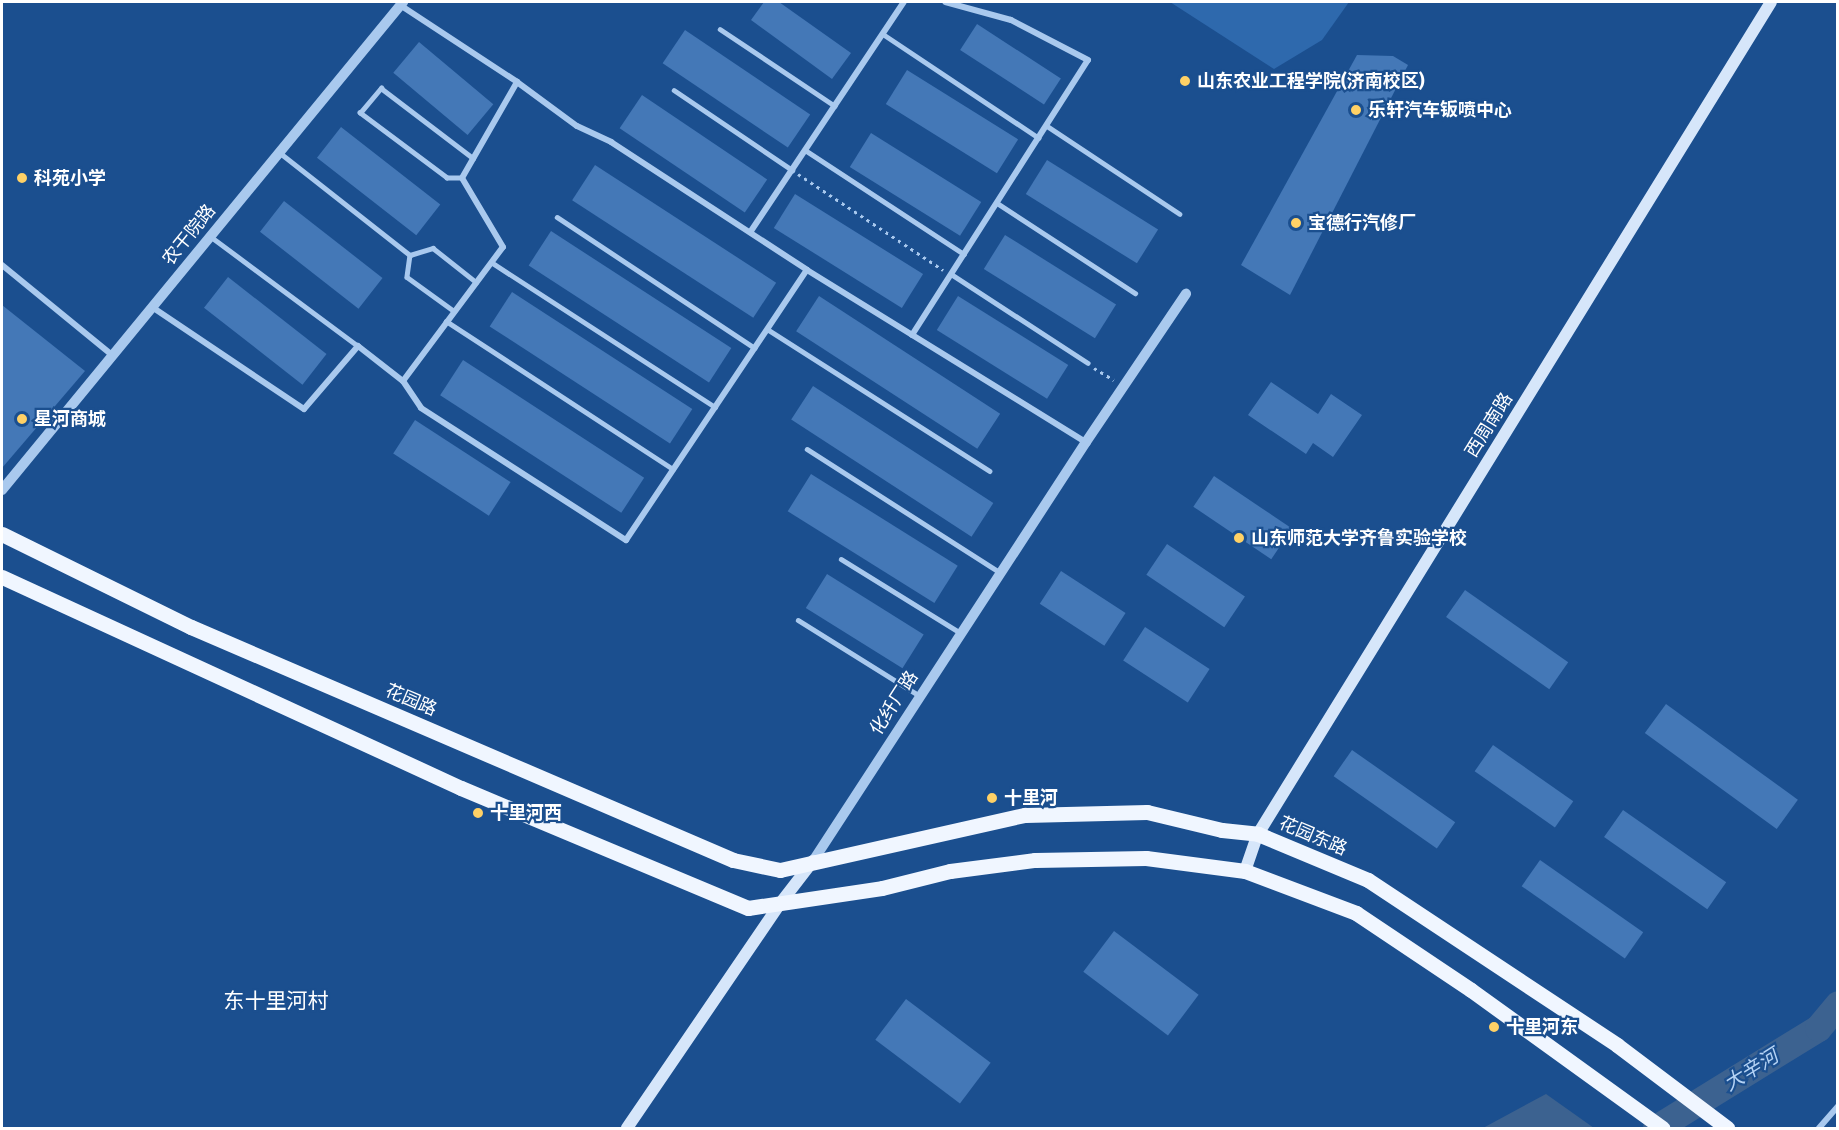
<!DOCTYPE html>
<meta charset="utf-8">
<style>
body{margin:0}
#map{position:relative;width:1839px;height:1130px;overflow:hidden;background:#1b4f8f;font-family:"Fira Sans","Noto Sans SC",sans-serif}
div>[style]{position:absolute}
[style*='--x']{left:calc(var(--x)*1px);top:calc(var(--y)*1px);width:calc(var(--w)*1px);rotate:calc(var(--a)*1deg)}
.green>*{inset:0;background:#2e69ad}
.water>*{inset:0;background:#3c6290}
.river>*{height:27px;margin:-13.5px;padding:0 13.5px;transform-origin:13.5px;border-radius:13.5px;background:#3c6290}
.building>*{inset:0;background:#4478b7;transform-origin:0 0}
.path>*{height:3px;margin-top:-1.5px;transform-origin:0;background:repeating-linear-gradient(90deg,#a9c9ee 0 3px,transparent 0 7.5px)}
.service>*{height:4.5px;margin:-2.25px;padding:0 2.25px;transform-origin:2.25px;border-radius:2.25px;background:#a9c9ee}
.minor>*{height:6px;margin:-3px;padding:0 3px;transform-origin:3px;border-radius:3px;background:#a9c9ee}
.tertiary>*{height:10px;margin:-5px;padding:0 5px;transform-origin:5px;border-radius:5px;background:#a9c9ee}
.secondary>*{height:12px;margin:-6px;padding:0 6px;transform-origin:6px;border-radius:6px;background:#d6e6fa}
.primary>*{height:15px;margin:-7.5px;padding:0 7.5px;transform-origin:7.5px;border-radius:7.5px;background:#f0f6ff}
.dots>*{width:16px;height:16px;translate:-50% -50%;box-sizing:border-box;border:3px solid #1b4f8f;border-radius:50%}
span{translate:-50% -50%;white-space:nowrap;text-align:center;line-height:1.15;-webkit-text-stroke:4.5px #1b4f8f;paint-order:stroke}
.poi-label{font-size:18px;color:#fff;font-weight:700}
.left{translate:0 -50%;text-align:left}
.street-label{font-size:18px;color:#fff}
.water-label{font-size:20px;color:#b5d3f5;font-style:italic}
.quarter-label{font-size:21px;color:#fff}
.frame{position:absolute;inset:0;border:3px solid #fff;pointer-events:none}
</style>
<div id="map">
<div class="green">
<i style="clip-path:polygon(1170px 2px,1349px 2px,1322px 40px,1274px 69px)"></i>
</div>
<div class="water">
<i style="clip-path:polygon(1546px 1094px,1594px 1128px,1483px 1128px)"></i>
</div>
<div class="river">
<i style="--x:1656;--y:1128;--w:190;--a:-31.7"></i>
<i style="--x:1818;--y:1028;--w:31;--a:-50"></i>
</div>
<div class="building">
<i style="clip-path:polygon(764px 2px,779px 2px,851px 53px,832px 79px,751px 20px)"></i>
<i style="left:977px;top:24px;width:100px;height:31px;rotate:33deg"></i>
<i style="left:685px;top:30px;width:151px;height:40px;rotate:34deg"></i>
<i style="left:419px;top:42px;width:97px;height:40px;rotate:40deg"></i>
<i style="clip-path:polygon(1357px 55px,1393px 56px,1408px 65px,1290px 295px,1241px 265px)"></i>
<i style="left:907px;top:70px;width:131px;height:40px;rotate:32deg"></i>
<i style="left:642px;top:95px;width:151px;height:40px;rotate:34deg"></i>
<i style="left:341px;top:127px;width:126px;height:39px;rotate:38deg"></i>
<i style="left:871px;top:133px;width:130px;height:40px;rotate:32deg"></i>
<i style="left:1047px;top:160px;width:131px;height:40px;rotate:32deg"></i>
<i style="left:595px;top:165px;width:216px;height:42px;rotate:33deg"></i>
<i style="left:795px;top:194px;width:151px;height:40px;rotate:32deg"></i>
<i style="left:284px;top:201px;width:125px;height:39px;rotate:38deg"></i>
<i style="left:551px;top:231px;width:215px;height:41px;rotate:33deg"></i>
<i style="left:1005px;top:235px;width:131px;height:40px;rotate:32deg"></i>
<i style="left:228px;top:277px;width:125px;height:39px;rotate:38deg"></i>
<i style="left:512px;top:292px;width:215px;height:41px;rotate:33deg"></i>
<i style="left:819px;top:296px;width:216px;height:42px;rotate:33deg"></i>
<i style="left:958px;top:296px;width:130px;height:40px;rotate:32deg"></i>
<i style="clip-path:polygon(2px 305px,85px 371px,2px 468px)"></i>
<i style="left:463px;top:360px;width:216px;height:42px;rotate:33deg"></i>
<i style="clip-path:polygon(1271px 382px,1318px 414px,1331px 394px,1362px 415px,1333px 457px,1313px 443px,1306px 454px,1248px 415px)"></i>
<i style="left:813px;top:386px;width:215px;height:40px;rotate:33deg"></i>
<i style="left:415px;top:420px;width:114px;height:40px;rotate:33deg"></i>
<i style="left:811px;top:474px;width:173px;height:44px;rotate:32deg"></i>
<i style="left:1214px;top:476px;width:94px;height:37px;rotate:34deg"></i>
<i style="left:1167px;top:544px;width:94px;height:37px;rotate:34deg"></i>
<i style="left:1061px;top:571px;width:77px;height:39px;rotate:33deg"></i>
<i style="left:827px;top:574px;width:114px;height:40px;rotate:32deg"></i>
<i style="left:1465px;top:590px;width:126px;height:33px;rotate:35deg"></i>
<i style="left:1145px;top:627px;width:77px;height:40px;rotate:33deg"></i>
<i style="left:1666px;top:704px;width:163px;height:36px;rotate:36deg"></i>
<i style="left:1493px;top:745px;width:98px;height:32px;rotate:35deg"></i>
<i style="left:1352px;top:750px;width:126px;height:32px;rotate:35deg"></i>
<i style="left:1623px;top:810px;width:126px;height:33px;rotate:35deg"></i>
<i style="left:1540px;top:860px;width:126px;height:32px;rotate:35deg"></i>
<i style="left:1114px;top:931px;width:106px;height:51px;rotate:37deg"></i>
<i style="left:906px;top:999px;width:106px;height:51px;rotate:37deg"></i>
</div>
<div class="path">
<i style="--x:798;--y:174;--w:174;--a:33.5"></i>
<i style="--x:1094;--y:368;--w:23;--a:31"></i>
</div>
<div class="service">
<i style="--x:720;--y:29;--w:138;--a:33.8"></i>
<i style="--x:883;--y:34;--w:187;--a:33.7"></i>
<i style="--x:674;--y:90;--w:143;--a:34.1"></i>
<i style="--x:1047;--y:126;--w:159;--a:33.5"></i>
<i style="--x:805;--y:150;--w:190;--a:33.2"></i>
<i style="--x:279;--y:152;--w:167;--a:38.2"></i>
<i style="--x:410;--y:255;--w:24;--a:-17"></i>
<i style="--x:433;--y:248;--w:55;--a:38.3"></i>
<i style="--x:462;--y:178;--w:15;--a:180"></i>
<i style="--x:447;--y:178;--w:109;--a:-143.2"></i>
<i style="--x:360;--y:113;--w:33;--a:-50"></i>
<i style="--x:381;--y:88;--w:116;--a:37.3"></i>
<i style="--x:997;--y:203;--w:165;--a:33.1"></i>
<i style="--x:557;--y:217;--w:237;--a:33.5"></i>
<i style="--x:210;--y:236;--w:184;--a:36.6"></i>
<i style="--x:410;--y:255;--w:22;--a:98"></i>
<i style="--x:407;--y:277;--w:58;--a:35.9"></i>
<i style="--x:491;--y:262;--w:267;--a:32.9"></i>
<i style="--x:951;--y:274;--w:163;--a:33"></i>
<i style="--x:446;--y:321;--w:271;--a:33.1"></i>
<i style="--x:767;--y:329;--w:264;--a:32.5"></i>
<i style="--x:807;--y:449;--w:230;--a:32.6"></i>
<i style="--x:841;--y:559;--w:141;--a:31.7"></i>
<i style="--x:798;--y:620;--w:144;--a:31.9"></i>
</div>
<div class="minor">
<i style="--x:400;--y:5;--w:140;--a:33.3"></i>
<i style="--x:517;--y:82;--w:74;--a:36.3"></i>
<i style="--x:577;--y:126;--w:38;--a:25"></i>
<i style="--x:611;--y:142;--w:234;--a:33.1"></i>
<i style="--x:807;--y:270;--w:328;--a:31.7"></i>
<i style="--x:751;--y:231;--w:275;--a:-56.3"></i>
<i style="--x:2;--y:265;--w:142;--a:39.3"></i>
<i style="--x:152;--y:307;--w:183;--a:33.9"></i>
<i style="--x:304;--y:409;--w:83;--a:-49.4"></i>
<i style="--x:358;--y:346;--w:57;--a:37.9"></i>
<i style="--x:403;--y:381;--w:167;--a:-53.3"></i>
<i style="--x:503;--y:247;--w:80;--a:-120.7"></i>
<i style="--x:462;--y:178;--w:111;--a:-60.2"></i>
<i style="--x:912;--y:335;--w:326;--a:-57.4"></i>
<i style="--x:1088;--y:60;--w:87;--a:-152.5"></i>
<i style="--x:1011;--y:20;--w:68;--a:-164.7"></i>
<i style="--x:403;--y:381;--w:32;--a:56"></i>
<i style="--x:421;--y:408;--w:244;--a:32.8"></i>
<i style="--x:626;--y:540;--w:325;--a:-56.2"></i>
<i style="--x:1819;--y:1128;--w:29;--a:-49"></i>
</div>
<div class="tertiary">
<i style="--x:2;--y:490;--w:632;--a:-50.59"></i>
<i style="--x:813;--y:861;--w:500;--a:-56.91"></i>
<i style="--x:1086;--y:442;--w:179;--a:-56"></i>
</div>
<div class="secondary">
<i style="--x:1245;--y:871;--w:39;--a:-71"></i>
<i style="--x:1258;--y:834;--w:977;--a:-58.34"></i>
<i style="--x:627;--y:1128;--w:270;--a:-55.7"></i>
<i style="--x:779;--y:905;--w:56;--a:-52.3"></i>
</div>
<div class="primary">
<i style="--x:2;--y:534;--w:211;--a:26.2"></i>
<i style="--x:191;--y:627;--w:590;--a:23.26"></i>
<i style="--x:733;--y:860;--w:48;--a:12"></i>
<i style="--x:780;--y:870;--w:251;--a:-12.7"></i>
<i style="--x:1025;--y:815;--w:122;--a:-1.4"></i>
<i style="--x:1147;--y:812;--w:77;--a:13.5"></i>
<i style="--x:1222;--y:830;--w:36;--a:6"></i>
<i style="--x:1258;--y:834;--w:119;--a:22.7"></i>
<i style="--x:1368;--y:880;--w:299;--a:33.5"></i>
<i style="--x:1617;--y:1045;--w:138;--a:37"></i>
<i style="--x:2;--y:577;--w:505;--a:24.69"></i>
<i style="--x:461;--y:788;--w:311;--a:22.7"></i>
<i style="--x:748;--y:908;--w:135;--a:-8.5"></i>
<i style="--x:882;--y:888;--w:70;--a:-14"></i>
<i style="--x:950;--y:871;--w:86;--a:-7.4"></i>
<i style="--x:1035;--y:860;--w:111;--a:-1"></i>
<i style="--x:1146;--y:858;--w:100;--a:7.5"></i>
<i style="--x:1245;--y:871;--w:119;--a:20.7"></i>
<i style="--x:1356;--y:913;--w:138;--a:33.8"></i>
<i style="--x:1471;--y:990;--w:236;--a:35.8"></i>
</div>
<div class="dots">
<i style="left:1185px;top:81px;background:#ffd166"></i>
<i style="left:1356px;top:110px;background:#ffd166"></i>
<i style="left:22px;top:178px;background:#ffd166"></i>
<i style="left:1296px;top:223px;background:#ffd166"></i>
<i style="left:22px;top:419px;background:#ffd166"></i>
<i style="left:1239px;top:538px;background:#ffd166"></i>
<i style="left:992px;top:798px;background:#ffd166"></i>
<i style="left:478px;top:813px;background:#ffd166"></i>
<i style="left:1494px;top:1027px;background:#ffd166"></i>
</div>
<div class="poi-label">
<span class="left" style="left:1197px;top:81px">山东农业工程学院(济南校区)</span>
<span class="left" style="left:1368px;top:110px">乐轩汽车钣喷中心</span>
<span class="left" style="left:34px;top:178px">科苑小学</span>
<span class="left" style="left:1308px;top:223px">宝德行汽修厂</span>
<span class="left" style="left:34px;top:419px">星河商城</span>
<span class="left" style="left:1251px;top:538px">山东师范大学齐鲁实验学校</span>
<span class="left" style="left:1004px;top:798px">十里河</span>
<span class="left" style="left:490px;top:813px">十里河西</span>
<span class="left" style="left:1506px;top:1027px">十里河东</span>
</div>
<div class="street-label">
<span style="left:189px;top:235px;rotate:-51deg">农干院路</span>
<span style="left:1489px;top:425px;rotate:-58deg">西周南路</span>
<span style="left:411px;top:700px;rotate:23deg">花园路</span>
<span style="left:894px;top:703px;rotate:-57deg">化纤厂路</span>
<span style="left:1313px;top:836px;rotate:23deg">花园东路</span>
</div>
<div class="water-label">
<span style="left:1751px;top:1070px;rotate:-32deg">大辛河</span>
</div>
<div class="quarter-label">
<span style="left:276px;top:1001px">东十里河村</span>
</div>
<div class="frame"></div>
</div>
